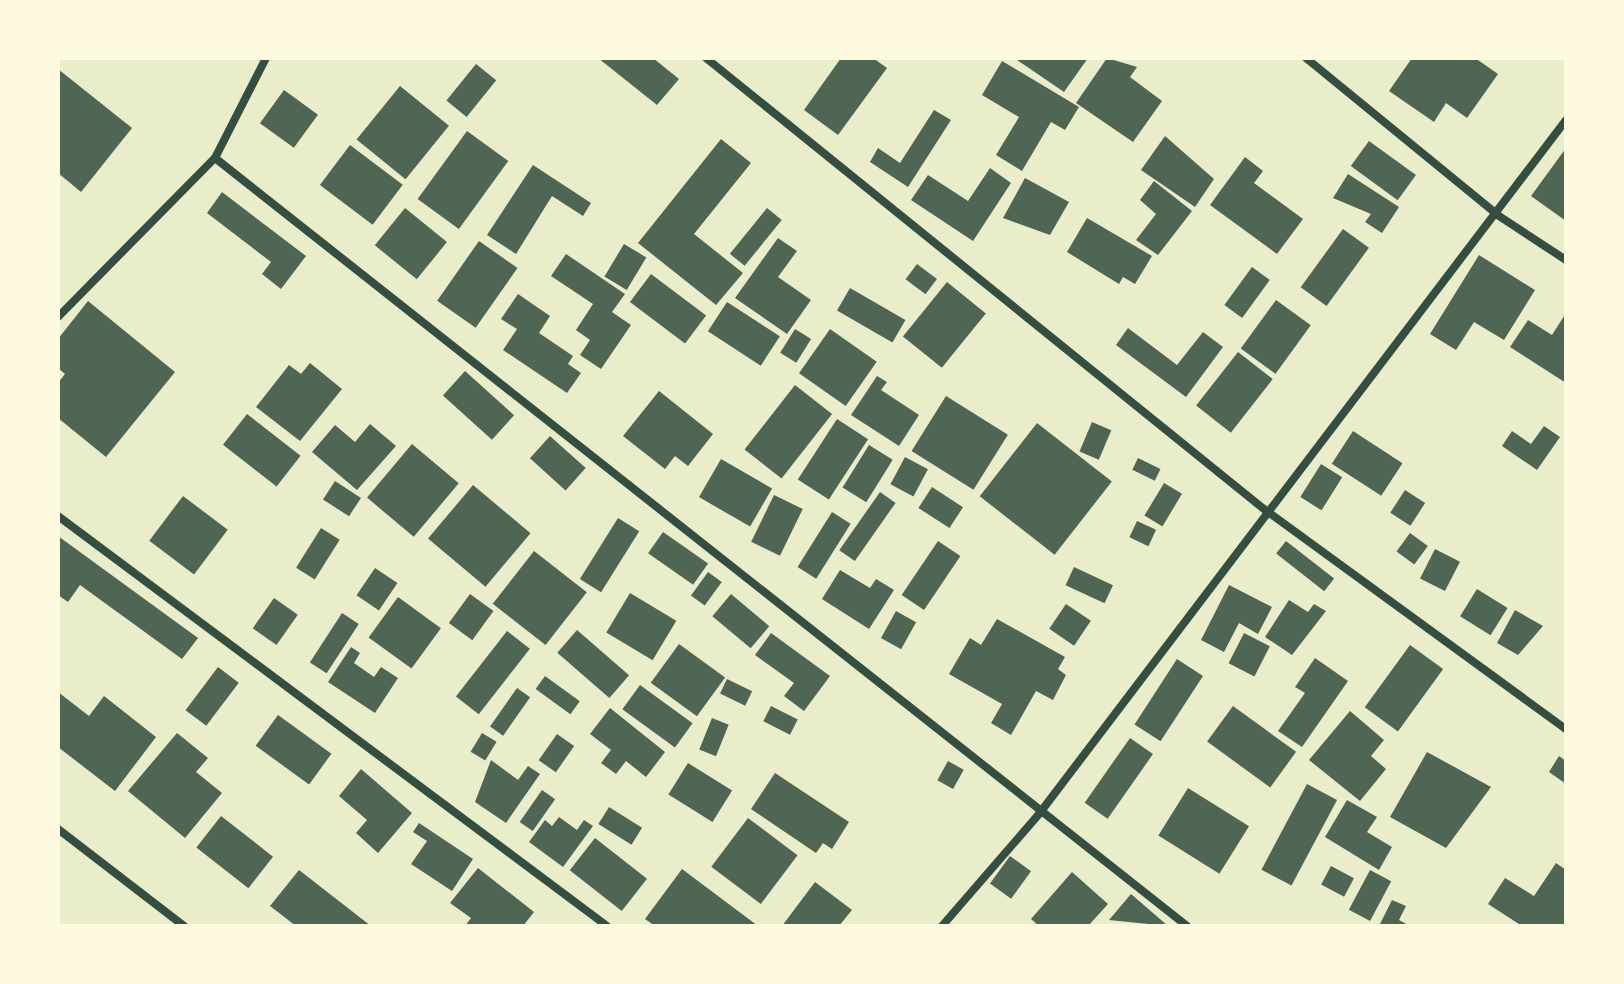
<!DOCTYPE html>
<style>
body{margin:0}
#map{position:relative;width:1624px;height:984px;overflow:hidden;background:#e9edc9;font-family:Rubik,sans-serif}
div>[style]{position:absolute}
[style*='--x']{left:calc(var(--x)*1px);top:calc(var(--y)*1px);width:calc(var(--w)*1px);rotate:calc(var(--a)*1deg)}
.building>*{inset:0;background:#4f6655;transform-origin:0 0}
.minor>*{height:8px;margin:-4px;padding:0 4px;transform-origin:4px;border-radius:4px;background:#344e41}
span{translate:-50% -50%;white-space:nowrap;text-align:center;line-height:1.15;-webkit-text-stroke:7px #fefae0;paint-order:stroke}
.frame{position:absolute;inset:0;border:60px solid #fefae0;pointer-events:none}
</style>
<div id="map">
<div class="building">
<i style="clip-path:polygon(598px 58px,653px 58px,679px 79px,657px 105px)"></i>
<i style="clip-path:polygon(841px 58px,873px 58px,887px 68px,838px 135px,804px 110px)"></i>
<i style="clip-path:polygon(1014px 58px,1088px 58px,1064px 92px)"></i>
<i style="clip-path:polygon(1107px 58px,1137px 67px,1130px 77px,1162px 101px,1133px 142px,1076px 103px)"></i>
<i style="clip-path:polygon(1412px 58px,1475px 58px,1498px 74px,1467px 118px,1446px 103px,1434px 122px,1389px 91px)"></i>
<i style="clip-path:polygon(1002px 61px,1079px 107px,1065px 130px,1051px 122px,1022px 171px,996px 155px,1019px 117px,982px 95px)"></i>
<i style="left:476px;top:64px;width:26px;height:47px;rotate:39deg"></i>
<i style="clip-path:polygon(58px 69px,132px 128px,81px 192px,58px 173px)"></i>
<i style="left:400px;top:86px;width:63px;height:69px;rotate:39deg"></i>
<i style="left:284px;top:90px;width:42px;height:41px;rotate:36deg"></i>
<i style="clip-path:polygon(934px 110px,951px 120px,908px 187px,870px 162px,878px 148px,900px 163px)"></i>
<i style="left:467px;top:131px;width:51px;height:84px;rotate:36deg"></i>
<i style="clip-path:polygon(1165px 136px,1214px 179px,1195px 207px,1141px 170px)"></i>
<i style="clip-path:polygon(721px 139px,751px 163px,694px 234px,743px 273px,716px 305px,638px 243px)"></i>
<i style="left:1369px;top:141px;width:58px;height:31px;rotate:36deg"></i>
<i style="left:350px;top:145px;width:66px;height:50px;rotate:37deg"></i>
<i style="clip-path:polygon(1566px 148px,1566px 221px,1531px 196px)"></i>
<i style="clip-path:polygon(1245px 157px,1263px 171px,1254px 183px,1303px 219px,1277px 254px,1210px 205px)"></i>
<i style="clip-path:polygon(533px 165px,591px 203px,583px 216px,552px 196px,516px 254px,487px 235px)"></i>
<i style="clip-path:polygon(990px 168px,1011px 183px,973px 241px,911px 200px,928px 175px,968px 201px)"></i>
<i style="clip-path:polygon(1348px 174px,1399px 207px,1382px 233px,1365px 222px,1371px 214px,1333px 198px)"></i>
<i style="clip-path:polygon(1025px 178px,1069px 202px,1050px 235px,1003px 218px)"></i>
<i style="clip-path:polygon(1154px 181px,1192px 211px,1158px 255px,1136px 240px,1156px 214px,1140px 200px)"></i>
<i style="clip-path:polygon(222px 192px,306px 256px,281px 289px,262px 274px,271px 262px,207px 213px)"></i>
<i style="left:405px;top:208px;width:54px;height:48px;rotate:39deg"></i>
<i style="left:767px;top:208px;width:19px;height:59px;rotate:39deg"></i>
<i style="clip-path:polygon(1087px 218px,1152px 256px,1135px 284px,1123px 277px,1119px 284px,1067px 252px)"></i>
<i style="left:1343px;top:229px;width:32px;height:72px;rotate:36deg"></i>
<i style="clip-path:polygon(778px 238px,797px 251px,778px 277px,811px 300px,787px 334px,735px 298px)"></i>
<i style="left:479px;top:241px;width:47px;height:73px;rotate:35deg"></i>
<i style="left:624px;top:244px;width:26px;height:38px;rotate:31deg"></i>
<i style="clip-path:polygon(566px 254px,625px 294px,612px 312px,631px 325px,601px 369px,580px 355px,590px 340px,576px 330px,593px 304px,551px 276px)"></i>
<i style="clip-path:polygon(1479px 255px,1535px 290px,1504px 340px,1474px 322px,1456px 350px,1430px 334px)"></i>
<i style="left:917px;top:264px;width:25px;height:19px;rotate:37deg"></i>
<i style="left:1252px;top:267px;width:22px;height:47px;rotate:36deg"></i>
<i style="left:651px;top:274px;width:69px;height:35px;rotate:37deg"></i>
<i style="left:947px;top:282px;width:50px;height:70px;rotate:39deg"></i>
<i style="left:850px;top:288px;width:64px;height:26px;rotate:30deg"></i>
<i style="clip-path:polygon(518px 294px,550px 316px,539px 333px,573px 356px,568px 364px,581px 373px,567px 393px,503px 350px,517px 329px,501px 319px)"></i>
<i style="left:1276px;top:300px;width:43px;height:60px;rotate:36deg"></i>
<i style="clip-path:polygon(88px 301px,175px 372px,106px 457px,58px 418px,58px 383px,65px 374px,58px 368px,58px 339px)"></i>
<i style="left:727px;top:302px;width:63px;height:35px;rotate:33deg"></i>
<i style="clip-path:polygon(1566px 313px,1566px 383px,1510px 347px,1528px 320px,1552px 335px)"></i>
<i style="clip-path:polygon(1128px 328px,1177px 365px,1203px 332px,1223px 347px,1186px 397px,1116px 345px)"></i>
<i style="left:795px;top:329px;width:19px;height:28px;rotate:32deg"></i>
<i style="left:830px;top:329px;width:57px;height:54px;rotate:35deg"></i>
<i style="left:1238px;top:352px;width:44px;height:68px;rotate:38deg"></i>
<i style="clip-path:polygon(310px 363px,342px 389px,300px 441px,256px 407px,289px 365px,301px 374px)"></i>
<i style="left:465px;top:371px;width:66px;height:33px;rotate:42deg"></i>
<i style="clip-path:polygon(877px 376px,887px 382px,881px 390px,919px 415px,899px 446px,851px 415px)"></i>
<i style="left:795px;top:385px;width:47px;height:82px;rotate:38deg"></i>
<i style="clip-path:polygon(659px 391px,713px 434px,688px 466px,675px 456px,665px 469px,623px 436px)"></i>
<i style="left:946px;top:396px;width:73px;height:65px;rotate:32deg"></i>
<i style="left:247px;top:414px;width:68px;height:39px;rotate:38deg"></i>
<i style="left:837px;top:419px;width:37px;height:72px;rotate:33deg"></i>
<i style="left:1092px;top:422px;width:21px;height:32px;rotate:23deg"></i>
<i style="left:1037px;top:423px;width:95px;height:93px;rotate:38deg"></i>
<i style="clip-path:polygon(370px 424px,396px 446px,357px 490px,312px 452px,335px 425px,355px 442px)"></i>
<i style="clip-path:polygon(1544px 426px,1560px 437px,1537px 470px,1502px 446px,1512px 431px,1531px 444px)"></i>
<i style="left:1353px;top:431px;width:59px;height:39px;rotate:33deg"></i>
<i style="left:550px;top:436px;width:48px;height:30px;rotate:42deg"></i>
<i style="left:412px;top:444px;width:61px;height:70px;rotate:40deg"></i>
<i style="left:869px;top:445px;width:28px;height:50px;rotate:32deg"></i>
<i style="left:905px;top:457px;width:26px;height:31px;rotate:28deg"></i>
<i style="left:1138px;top:458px;width:25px;height:13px;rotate:26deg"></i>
<i style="left:721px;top:459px;width:59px;height:44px;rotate:30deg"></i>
<i style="left:1321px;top:464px;width:25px;height:39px;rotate:32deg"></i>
<i style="left:335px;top:481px;width:31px;height:22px;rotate:33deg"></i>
<i style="left:1164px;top:483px;width:21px;height:38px;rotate:31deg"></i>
<i style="left:473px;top:485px;width:75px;height:70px;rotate:40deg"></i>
<i style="left:932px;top:487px;width:37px;height:25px;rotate:33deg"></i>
<i style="left:1405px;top:490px;width:24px;height:27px;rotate:33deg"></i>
<i style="left:880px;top:492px;width:19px;height:71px;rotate:35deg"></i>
<i style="left:774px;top:495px;width:32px;height:52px;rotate:26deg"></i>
<i style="left:183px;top:496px;width:56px;height:56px;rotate:37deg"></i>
<i style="left:832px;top:512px;width:22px;height:65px;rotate:32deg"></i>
<i style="left:618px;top:518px;width:25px;height:72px;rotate:32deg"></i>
<i style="left:1137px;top:521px;width:21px;height:18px;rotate:25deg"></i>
<i style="left:321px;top:528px;width:22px;height:47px;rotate:32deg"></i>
<i style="left:663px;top:532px;width:55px;height:26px;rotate:35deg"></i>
<i style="left:1410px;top:533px;width:22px;height:23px;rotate:36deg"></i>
<i style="clip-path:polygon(58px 536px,198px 638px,182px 659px,80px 585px,68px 602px,58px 595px)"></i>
<i style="left:938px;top:541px;width:27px;height:65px;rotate:34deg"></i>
<i style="left:1286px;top:541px;width:61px;height:16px;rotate:38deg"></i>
<i style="left:1435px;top:549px;width:28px;height:33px;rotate:27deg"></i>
<i style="left:534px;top:551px;width:67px;height:67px;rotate:38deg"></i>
<i style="left:1074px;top:567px;width:43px;height:20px;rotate:25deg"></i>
<i style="left:375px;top:568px;width:27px;height:33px;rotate:34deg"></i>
<i style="clip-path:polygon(840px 570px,870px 588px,876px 579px,894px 590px,869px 629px,822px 599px)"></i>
<i style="left:708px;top:572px;width:17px;height:29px;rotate:36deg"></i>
<i style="clip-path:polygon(1229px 585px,1272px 607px,1258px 634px,1239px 623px,1224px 652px,1201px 640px)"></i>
<i style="left:1477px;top:589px;width:36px;height:32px;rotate:32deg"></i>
<i style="left:630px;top:593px;width:54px;height:46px;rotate:31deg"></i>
<i style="left:470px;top:594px;width:29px;height:36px;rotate:36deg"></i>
<i style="left:731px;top:594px;width:50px;height:29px;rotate:40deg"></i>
<i style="left:398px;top:597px;width:53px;height:50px;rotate:36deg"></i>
<i style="left:274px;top:598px;width:29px;height:37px;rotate:35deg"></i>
<i style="clip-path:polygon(1289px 600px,1308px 612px,1314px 604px,1326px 611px,1292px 655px,1265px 637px)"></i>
<i style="left:1066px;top:604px;width:30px;height:30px;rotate:34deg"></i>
<i style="clip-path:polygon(1515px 610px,1543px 626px,1518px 655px,1497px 643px)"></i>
<i style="left:896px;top:611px;width:23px;height:31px;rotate:29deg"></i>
<i style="left:342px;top:613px;width:20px;height:59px;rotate:33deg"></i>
<i style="clip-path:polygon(997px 619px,1065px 657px,1058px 669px,1066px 675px,1053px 700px,1036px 691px,1011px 735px,991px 723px,1002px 704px,949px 674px,970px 638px,981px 645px)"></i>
<i style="left:577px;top:630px;width:69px;height:30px;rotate:41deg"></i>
<i style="left:507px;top:631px;width:29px;height:83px;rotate:38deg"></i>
<i style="clip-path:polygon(771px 633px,830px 676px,804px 711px,784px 696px,794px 683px,755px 655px)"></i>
<i style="left:1244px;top:633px;width:29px;height:34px;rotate:27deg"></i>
<i style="left:679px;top:644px;width:57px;height:48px;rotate:36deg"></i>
<i style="left:1410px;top:645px;width:41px;height:77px;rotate:36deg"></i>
<i style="clip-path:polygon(351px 647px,360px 653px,354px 663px,374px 677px,381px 667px,398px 678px,375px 713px,328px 682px)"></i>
<i style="clip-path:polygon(1315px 658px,1348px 681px,1302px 747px,1278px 731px,1305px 693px,1295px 687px)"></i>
<i style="left:1177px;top:659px;width:31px;height:78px;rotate:33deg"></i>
<i style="left:218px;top:667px;width:26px;height:54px;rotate:37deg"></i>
<i style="left:545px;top:676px;width:43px;height:16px;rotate:36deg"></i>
<i style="left:727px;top:679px;width:28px;height:16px;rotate:26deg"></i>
<i style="left:640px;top:685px;width:65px;height:30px;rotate:36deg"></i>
<i style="left:517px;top:688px;width:16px;height:47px;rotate:35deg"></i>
<i style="clip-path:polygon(58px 692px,89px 716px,104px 696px,156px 737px,115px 791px,58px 747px)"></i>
<i style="left:771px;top:706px;width:30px;height:17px;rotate:27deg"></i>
<i style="left:1233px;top:706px;width:78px;height:44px;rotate:36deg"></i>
<i style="clip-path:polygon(610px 708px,665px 752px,646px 777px,626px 761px,616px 774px,601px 763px,611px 750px,590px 734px)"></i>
<i style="clip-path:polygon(1350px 711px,1384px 740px,1371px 756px,1386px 769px,1360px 801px,1309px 760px)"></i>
<i style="left:278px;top:715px;width:66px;height:38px;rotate:36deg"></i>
<i style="left:712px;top:718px;width:18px;height:34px;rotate:22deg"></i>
<i style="clip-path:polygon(177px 733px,208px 758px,196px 772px,222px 793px,185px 838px,128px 791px)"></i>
<i style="left:482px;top:733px;width:17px;height:22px;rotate:31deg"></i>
<i style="left:557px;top:734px;width:21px;height:32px;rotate:35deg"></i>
<i style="left:1130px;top:738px;width:28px;height:79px;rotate:35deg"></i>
<i style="clip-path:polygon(1427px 752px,1491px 787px,1446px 848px,1390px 817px)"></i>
<i style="clip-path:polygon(1559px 756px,1566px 761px,1566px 784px,1549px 772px)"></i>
<i style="clip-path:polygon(491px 760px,518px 780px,528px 766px,540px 774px,506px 823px,475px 802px)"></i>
<i style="left:948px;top:761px;width:18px;height:22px;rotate:29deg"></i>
<i style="left:688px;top:763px;width:52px;height:37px;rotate:32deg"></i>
<i style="clip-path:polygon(361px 769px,412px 813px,378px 853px,356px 833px,367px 820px,339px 796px)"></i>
<i style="clip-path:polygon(775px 773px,849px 822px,832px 849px,823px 843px,816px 853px,751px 809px)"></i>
<i style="left:1307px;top:784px;width:34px;height:97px;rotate:28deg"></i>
<i style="left:1188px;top:788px;width:72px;height:56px;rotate:32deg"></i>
<i style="left:542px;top:790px;width:16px;height:39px;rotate:35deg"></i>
<i style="clip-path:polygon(1347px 800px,1377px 817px,1367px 832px,1392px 847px,1379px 870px,1325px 837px)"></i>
<i style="left:609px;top:807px;width:39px;height:20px;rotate:32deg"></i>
<i style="left:221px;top:816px;width:66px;height:40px;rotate:38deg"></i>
<i style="clip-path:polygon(559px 817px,577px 830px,584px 820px,593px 826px,563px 867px,529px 842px,545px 820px,552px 826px)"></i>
<i style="left:748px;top:818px;width:62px;height:61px;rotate:37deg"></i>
<i style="clip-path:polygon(419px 823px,473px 859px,452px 891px,411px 864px,427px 841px,413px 832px)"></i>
<i style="left:595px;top:838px;width:66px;height:41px;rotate:38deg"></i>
<i style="left:1010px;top:856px;width:26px;height:34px;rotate:36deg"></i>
<i style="clip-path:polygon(1556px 863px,1566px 870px,1566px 926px,1522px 926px,1488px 904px,1505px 878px,1534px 896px)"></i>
<i style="left:1331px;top:866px;width:26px;height:21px;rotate:28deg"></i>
<i style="clip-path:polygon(478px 868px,534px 912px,523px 926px,465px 926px,471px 918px,450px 903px)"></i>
<i style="clip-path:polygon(682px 869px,758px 926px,655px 926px,645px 919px)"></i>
<i style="clip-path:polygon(299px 870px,371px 926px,296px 926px,270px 906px)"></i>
<i style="left:1370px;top:870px;width:24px;height:45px;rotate:28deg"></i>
<i style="clip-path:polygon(1072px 872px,1108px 904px,1088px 926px,1039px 926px,1031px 919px)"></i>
<i style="clip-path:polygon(815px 882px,852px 910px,839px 926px,782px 926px)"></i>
<i style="clip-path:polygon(1131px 894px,1168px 926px,1109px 920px)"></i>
<i style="clip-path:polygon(1392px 900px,1406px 906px,1399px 920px,1410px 926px,1379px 926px)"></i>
</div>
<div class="minor">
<i style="--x:706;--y:58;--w:717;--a:38.95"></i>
<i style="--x:1264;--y:509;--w:374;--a:36.1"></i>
<i style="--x:1306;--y:58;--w:249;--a:39.3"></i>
<i style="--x:1499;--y:216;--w:80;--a:33.3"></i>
<i style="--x:215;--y:158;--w:1239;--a:38.31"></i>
<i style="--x:58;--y:317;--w:223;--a:-45.4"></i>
<i style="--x:215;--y:158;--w:112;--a:-63"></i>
<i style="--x:58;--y:516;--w:685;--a:36.75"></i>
<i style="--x:58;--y:829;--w:159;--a:37.6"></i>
<i style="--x:942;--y:926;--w:148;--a:-49.1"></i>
<i style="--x:1039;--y:814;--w:871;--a:-52.79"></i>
</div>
<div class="frame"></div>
</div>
